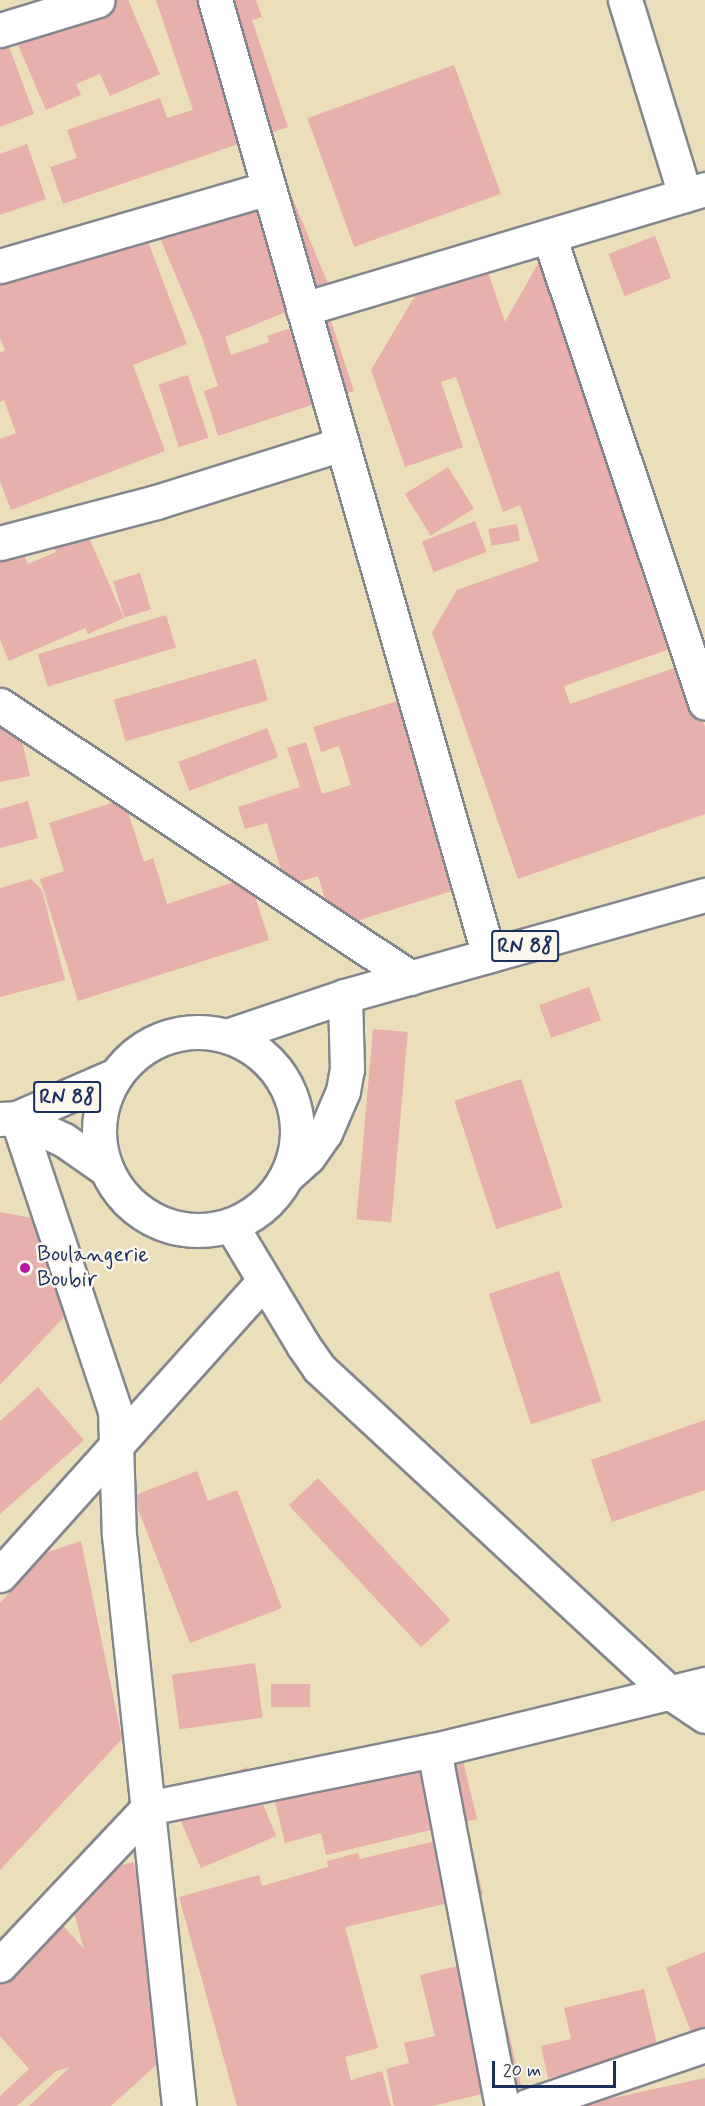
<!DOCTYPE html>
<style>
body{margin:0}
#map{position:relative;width:705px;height:2106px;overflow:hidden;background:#ebdeba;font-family:Mynerve,sans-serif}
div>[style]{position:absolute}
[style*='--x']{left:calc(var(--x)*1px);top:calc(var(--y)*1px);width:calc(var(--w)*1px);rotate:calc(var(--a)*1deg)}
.building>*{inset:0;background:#e7b0ac;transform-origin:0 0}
.roads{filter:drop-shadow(2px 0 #83868c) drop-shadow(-2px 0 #83868c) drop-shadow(0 2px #83868c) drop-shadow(0 -2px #83868c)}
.street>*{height:33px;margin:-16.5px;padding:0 16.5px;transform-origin:16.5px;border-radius:16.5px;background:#fff}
.secondary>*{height:33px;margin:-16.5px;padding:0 16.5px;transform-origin:16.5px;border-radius:16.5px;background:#fff}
.primary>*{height:33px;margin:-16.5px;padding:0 16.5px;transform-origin:16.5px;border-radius:16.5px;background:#fff}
.primary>.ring{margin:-16.5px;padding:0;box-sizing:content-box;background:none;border:33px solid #fff;border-radius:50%}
.dots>*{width:16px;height:16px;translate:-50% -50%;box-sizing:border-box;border:3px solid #fbf7ec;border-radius:50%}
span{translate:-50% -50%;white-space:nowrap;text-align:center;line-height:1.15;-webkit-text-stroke:5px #fbf7ec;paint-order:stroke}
.shield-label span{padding:2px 4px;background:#fbf7ec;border:2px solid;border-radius:4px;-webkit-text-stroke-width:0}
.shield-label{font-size:21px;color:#1b2f5e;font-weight:700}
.poi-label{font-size:22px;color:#1b2f5e}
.left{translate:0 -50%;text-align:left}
.scale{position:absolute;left:492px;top:2061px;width:124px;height:27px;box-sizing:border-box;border:3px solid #1b2f5e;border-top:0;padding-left:8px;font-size:18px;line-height:21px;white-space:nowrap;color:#1b2f5e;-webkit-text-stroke:4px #fbf7ec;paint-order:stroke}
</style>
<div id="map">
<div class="building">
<i style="clip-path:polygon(90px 0,128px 0,160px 74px,110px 96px,100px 74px,76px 84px,81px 95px,46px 110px,6px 17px)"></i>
<i style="clip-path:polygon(156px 0,256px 0,262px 17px,252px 20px,288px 127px,63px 204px,50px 167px,77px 158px,67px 130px,160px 98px,167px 118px,193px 110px)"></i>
<i style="clip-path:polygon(0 22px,34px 114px,0 127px)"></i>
<i style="left:454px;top:65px;width:137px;height:156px;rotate:70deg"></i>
<i style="clip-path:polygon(27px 144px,46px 199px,0 215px,0 154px)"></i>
<i style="clip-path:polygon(279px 166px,332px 293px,225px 337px,231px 355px,269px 342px,267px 336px,329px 315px,354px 391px,218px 436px,204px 391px,218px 386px,203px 340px,152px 219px)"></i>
<i style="clip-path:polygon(142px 226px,187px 344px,133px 365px,165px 451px,11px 510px,0 481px,0 439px,16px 433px,4px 400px,0 402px,0 352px,5px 351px,0 338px,0 281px)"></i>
<i style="left:655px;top:236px;width:45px;height:50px;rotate:69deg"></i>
<i style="clip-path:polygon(541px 258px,670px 649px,564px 686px,570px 704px,683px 665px,705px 727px,705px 814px,518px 879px,432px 632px,457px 590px,539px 561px,520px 505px,503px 512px,456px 377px,441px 382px,463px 447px,405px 467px,371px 370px,419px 289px,486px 266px,505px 322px)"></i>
<i style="left:188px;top:375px;width:66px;height:31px;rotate:72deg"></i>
<i style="left:448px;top:467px;width:49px;height:51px;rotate:58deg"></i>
<i style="clip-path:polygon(80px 517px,124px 618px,88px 634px,85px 628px,9px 661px,0 640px,0 545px,17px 538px,28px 564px,56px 552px,47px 532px)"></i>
<i style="left:475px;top:521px;width:33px;height:57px;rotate:69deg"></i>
<i style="left:517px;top:524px;width:17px;height:29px;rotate:80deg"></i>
<i style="left:140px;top:573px;width:38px;height:28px;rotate:73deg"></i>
<i style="left:166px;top:615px;width:34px;height:134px;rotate:73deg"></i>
<i style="left:256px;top:659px;width:43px;height:148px;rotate:74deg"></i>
<i style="clip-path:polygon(407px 698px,465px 887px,334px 928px,318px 876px,286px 886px,267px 823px,245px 829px,238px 807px,300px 787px,287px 748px,306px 742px,322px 794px,351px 785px,339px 746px,321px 752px,313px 727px)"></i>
<i style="clip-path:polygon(18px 723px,30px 776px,0 782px,0 727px)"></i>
<i style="left:267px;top:728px;width:31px;height:95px;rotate:69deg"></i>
<i style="clip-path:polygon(124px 799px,144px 862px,153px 858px,167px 904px,249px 877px,269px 940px,78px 1001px,40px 879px,64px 871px,49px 823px)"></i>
<i style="clip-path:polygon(28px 801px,38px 838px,0 848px,0 809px)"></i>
<i style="clip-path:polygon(31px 879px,42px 890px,65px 980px,0 997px,0 888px)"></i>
<i style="left:589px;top:987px;width:35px;height:53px;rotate:70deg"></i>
<i style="left:373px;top:1029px;width:35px;height:191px;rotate:5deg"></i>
<i style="left:521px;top:1079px;width:135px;height:70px;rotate:72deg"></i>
<i style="clip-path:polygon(0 1212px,37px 1219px,64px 1317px,0 1385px)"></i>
<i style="left:559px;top:1271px;width:137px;height:74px;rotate:72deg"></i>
<i style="clip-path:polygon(38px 1387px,84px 1440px,0 1514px,0 1421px)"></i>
<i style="clip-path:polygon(705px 1420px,705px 1490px,612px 1522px,591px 1460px)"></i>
<i style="clip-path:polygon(197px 1471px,208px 1501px,237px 1490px,282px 1608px,190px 1643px,133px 1496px)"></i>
<i style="left:318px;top:1478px;width:194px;height:40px;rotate:47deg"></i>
<i style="clip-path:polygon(81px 1541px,122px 1739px,0 1870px,0 1603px,45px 1553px)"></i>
<i style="left:255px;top:1663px;width:55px;height:84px;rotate:82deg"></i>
<i style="left:310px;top:1684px;width:23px;height:39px;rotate:90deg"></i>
<i style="clip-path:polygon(457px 1735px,477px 1819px,326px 1855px,321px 1833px,285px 1843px,270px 1781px)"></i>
<i style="left:247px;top:1767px;width:75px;height:82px;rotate:67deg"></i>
<i style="clip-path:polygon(469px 1833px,483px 1895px,345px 1927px,378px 2048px,345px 2057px,351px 2080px,382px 2071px,391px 2106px,237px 2106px,179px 1897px,259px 1875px,262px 1886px,328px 1867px,327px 1861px,358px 1853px,360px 1859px)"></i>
<i style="clip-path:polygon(133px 1862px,188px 2036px,111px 2106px,29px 2106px,70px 2067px,56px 2071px,17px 2106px,0 2106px,0 2096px,29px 2069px,0 2036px,0 1955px,49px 1910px,84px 1949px,68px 1891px,86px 1875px)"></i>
<i style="clip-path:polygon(705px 1952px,705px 2050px,699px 2052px,666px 1968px)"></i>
<i style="clip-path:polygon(491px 1958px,521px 2085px,432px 2106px,394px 2106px,386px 2069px,409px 2063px,404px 2043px,435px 2036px,420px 1975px)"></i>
<i style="clip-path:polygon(644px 1989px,659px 2053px,548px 2078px,541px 2046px,571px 2039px,564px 2008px)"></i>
<i style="clip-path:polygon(705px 2078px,705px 2106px,581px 2106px,581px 2105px)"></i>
</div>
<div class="roads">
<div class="street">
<i style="--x:215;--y:0;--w:994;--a:74.01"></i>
<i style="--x:625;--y:0;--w:204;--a:72.9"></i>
<i style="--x:0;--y:30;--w:102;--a:-17"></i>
<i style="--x:549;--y:236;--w:492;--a:71.5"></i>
<i style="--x:0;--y:266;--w:279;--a:-16.2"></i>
<i style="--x:303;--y:309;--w:420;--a:-16.6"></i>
<i style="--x:0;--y:543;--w:161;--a:-14.7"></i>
<i style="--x:156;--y:502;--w:195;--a:-17.3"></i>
<i style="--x:0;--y:705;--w:493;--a:33.6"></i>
<i style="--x:17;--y:1118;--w:309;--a:71.5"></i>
<i style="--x:115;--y:1411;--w:124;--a:88.2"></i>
<i style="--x:119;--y:1535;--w:574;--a:84"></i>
<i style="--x:0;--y:1575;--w:395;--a:-48.1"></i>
<i style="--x:434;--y:1750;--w:362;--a:79.2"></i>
<i style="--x:0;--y:1965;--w:216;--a:-46.7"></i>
<i style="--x:148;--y:1808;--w:292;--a:-11.5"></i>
<i style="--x:434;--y:1750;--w:279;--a:-13.7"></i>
<i style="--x:527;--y:2106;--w:188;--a:-18.9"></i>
</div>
<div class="secondary">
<i style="--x:231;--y:1225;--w:140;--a:59"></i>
<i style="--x:303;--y:1345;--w:28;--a:55"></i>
<i style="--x:319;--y:1368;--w:477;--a:42.8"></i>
<i style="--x:669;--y:1692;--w:43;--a:33.7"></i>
</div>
<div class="primary">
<i class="ring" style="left:99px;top:1032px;width:165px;height:165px"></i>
<i style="--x:227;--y:1036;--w:125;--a:-18.7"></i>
<i style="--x:345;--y:996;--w:374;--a:-15.7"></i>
<i style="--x:17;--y:1118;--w:52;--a:25.1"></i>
<i style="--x:64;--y:1140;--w:52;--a:34.9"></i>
<i style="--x:0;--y:1119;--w:17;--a:-3"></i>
<i style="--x:17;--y:1118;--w:108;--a:-23.5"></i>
<i style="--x:289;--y:1174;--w:25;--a:-42"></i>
<i style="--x:308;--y:1157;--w:29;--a:-55"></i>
<i style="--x:325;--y:1133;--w:46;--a:-66.8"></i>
<i style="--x:343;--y:1091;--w:22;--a:-80"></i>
<i style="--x:347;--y:1069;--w:73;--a:-91.6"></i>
</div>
</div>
<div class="dots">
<i style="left:25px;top:1268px;background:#b5179e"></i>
</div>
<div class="shield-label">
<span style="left:525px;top:946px">RN 88</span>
<span style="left:67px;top:1097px">RN 88</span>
</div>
<div class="poi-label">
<span class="left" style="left:37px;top:1268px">Boulangerie<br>Boubir</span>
</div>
<div class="scale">20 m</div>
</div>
